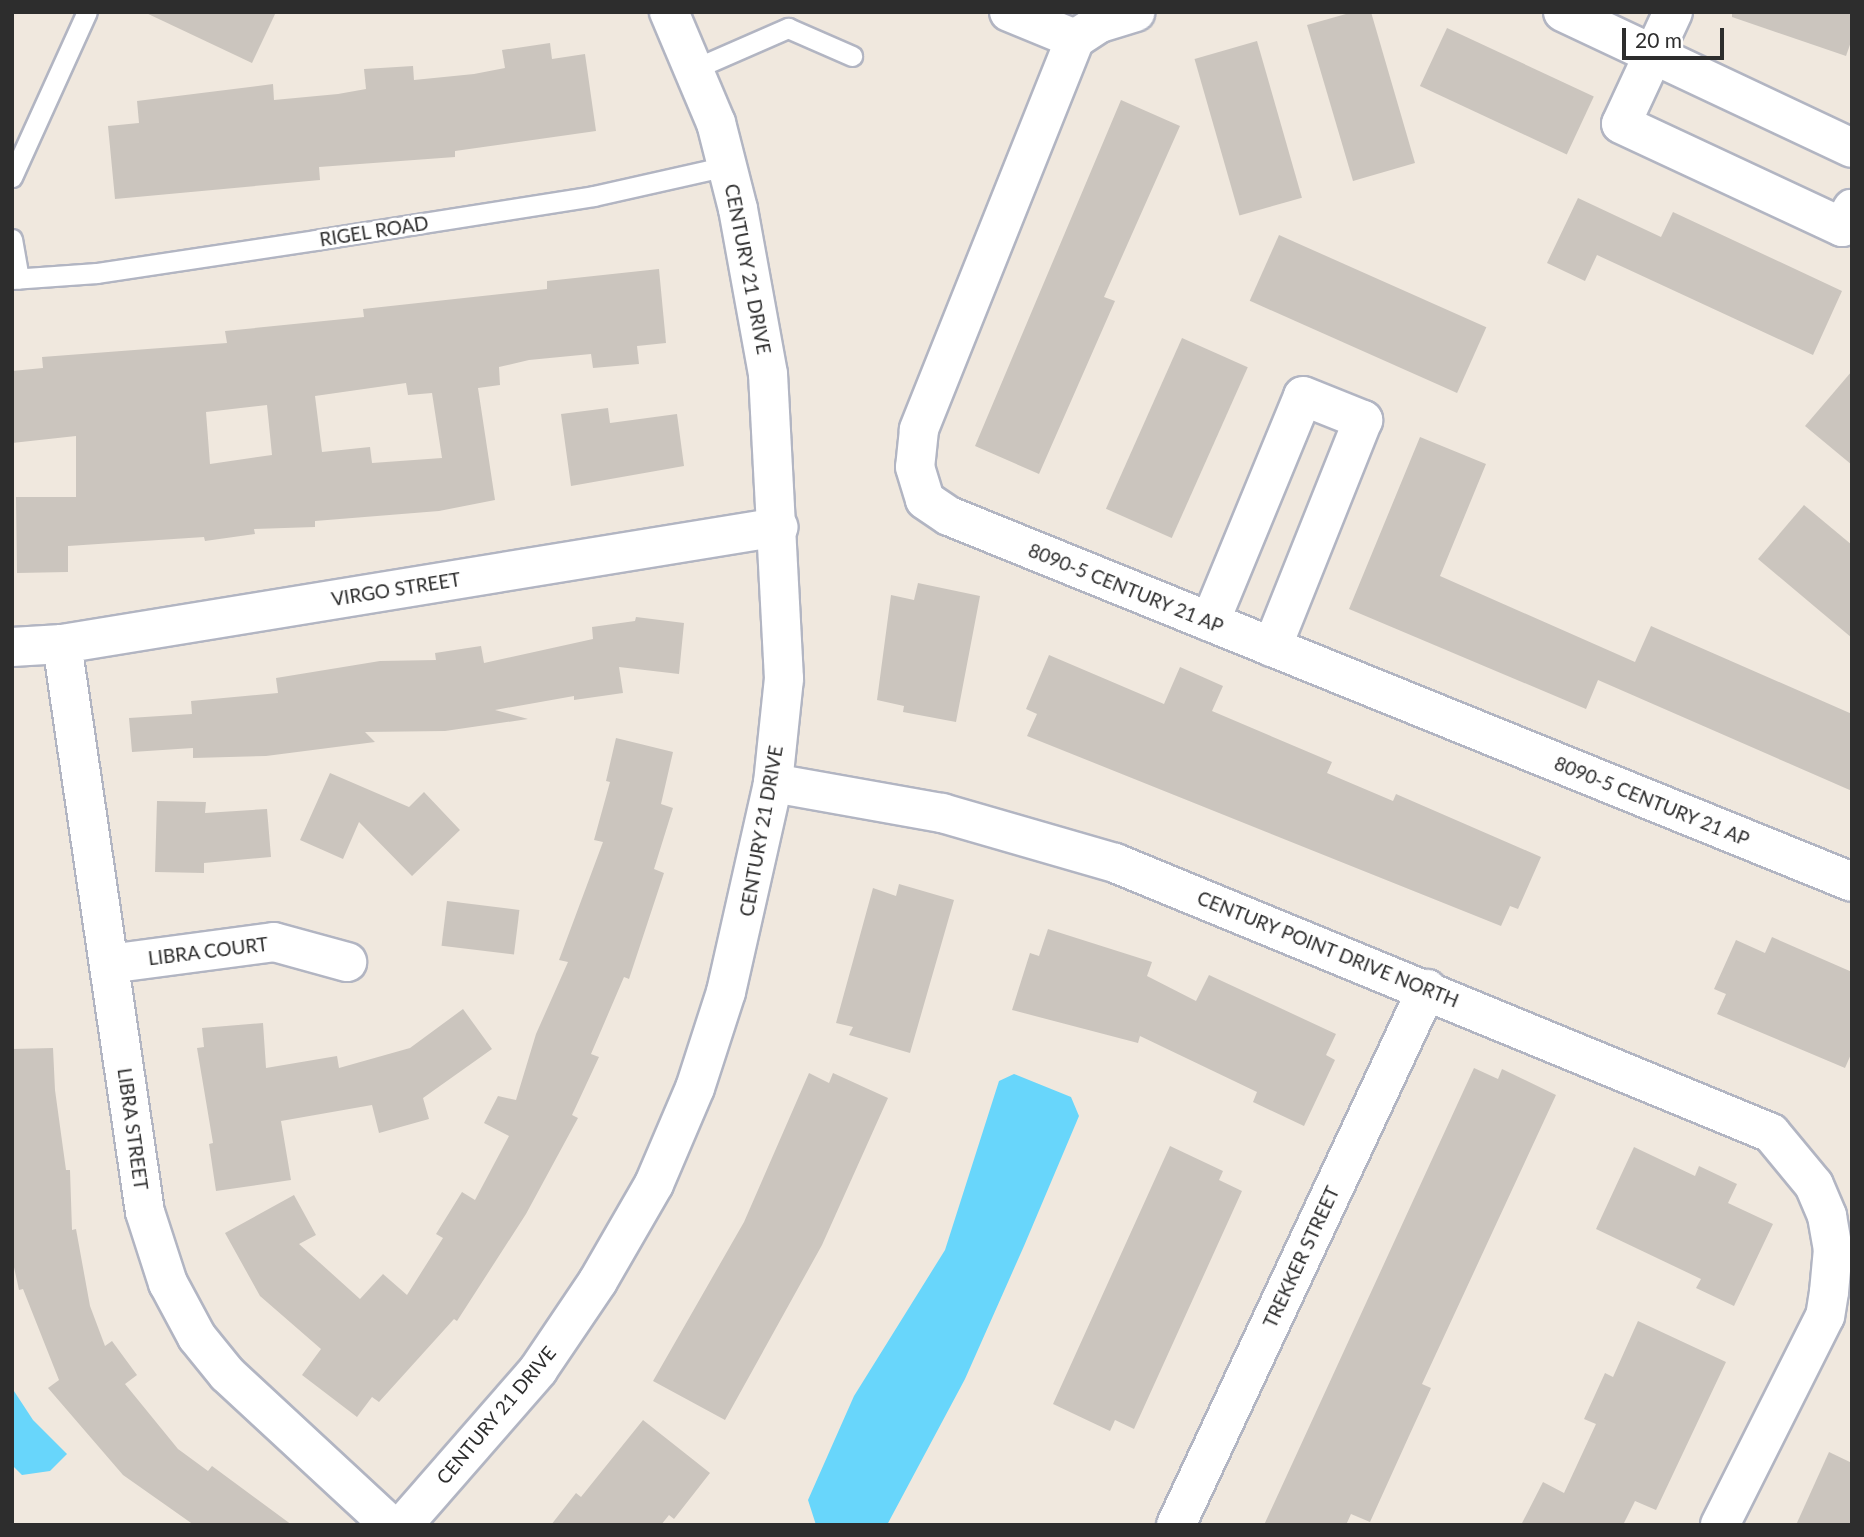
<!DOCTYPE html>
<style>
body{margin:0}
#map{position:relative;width:1864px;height:1537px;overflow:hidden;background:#f0e8de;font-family:Lato,sans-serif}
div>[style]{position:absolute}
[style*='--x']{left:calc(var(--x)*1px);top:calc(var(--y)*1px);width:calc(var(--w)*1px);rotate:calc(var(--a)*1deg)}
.water>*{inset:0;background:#68d6fb}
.building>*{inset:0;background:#cbc5be;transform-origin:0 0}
.roads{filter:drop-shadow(2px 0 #b2b5c2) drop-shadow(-2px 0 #b2b5c2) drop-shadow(0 2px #b2b5c2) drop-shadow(0 -2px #b2b5c2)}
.lane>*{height:19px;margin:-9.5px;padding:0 9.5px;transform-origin:9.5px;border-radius:9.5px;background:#fff}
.street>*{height:38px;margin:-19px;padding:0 19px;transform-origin:19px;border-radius:19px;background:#fff}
span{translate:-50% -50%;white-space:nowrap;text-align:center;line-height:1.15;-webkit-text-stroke:6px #fff;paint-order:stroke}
.street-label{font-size:19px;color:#2d2d2d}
.frame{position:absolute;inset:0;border:14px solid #2d2d2d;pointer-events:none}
.scale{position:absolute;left:1622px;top:28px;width:102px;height:32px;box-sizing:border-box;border:4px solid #2d2d2d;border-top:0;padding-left:9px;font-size:21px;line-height:24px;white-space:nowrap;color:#2d2d2d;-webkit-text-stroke:5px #fff;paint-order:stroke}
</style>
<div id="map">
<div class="water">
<i style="clip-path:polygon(1014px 1074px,1071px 1097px,1079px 1116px,1024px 1246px,965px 1379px,887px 1525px,816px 1525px,808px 1500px,854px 1396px,945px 1250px,999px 1081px)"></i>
<i style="clip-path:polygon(12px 1388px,33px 1420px,67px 1454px,50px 1471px,22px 1475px,12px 1465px)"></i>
</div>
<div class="building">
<i style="clip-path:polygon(144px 12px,276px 12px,252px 63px)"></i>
<i style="clip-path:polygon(1353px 12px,1371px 12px,1415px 163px,1353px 181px,1307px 25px)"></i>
<i style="clip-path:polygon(1732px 12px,1852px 12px,1852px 39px,1846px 56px,1732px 17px)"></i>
<i style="left:1447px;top:28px;width:162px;height:64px;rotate:25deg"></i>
<i style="left:1257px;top:41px;width:163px;height:65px;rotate:74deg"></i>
<i style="clip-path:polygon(550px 43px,552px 59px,585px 54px,596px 131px,455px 151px,455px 157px,319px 167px,320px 180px,115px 199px,108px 126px,139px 123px,137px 101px,273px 84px,274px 100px,338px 94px,366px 89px,364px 69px,413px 66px,414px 80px,474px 74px,505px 68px,502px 50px)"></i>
<i style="clip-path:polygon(1121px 100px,1180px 126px,1104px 297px,1115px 301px,1039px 474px,975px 446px)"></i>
<i style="clip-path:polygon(1578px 198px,1661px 237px,1673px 212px,1842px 291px,1813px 355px,1597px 255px,1585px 281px,1547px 263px)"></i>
<i style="left:1279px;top:235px;width:227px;height:72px;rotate:24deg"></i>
<i style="clip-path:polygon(evenodd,659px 269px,666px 343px,637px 346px,639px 364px,593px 368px,591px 354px,529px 360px,499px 367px,500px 385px,478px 388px,495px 500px,439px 511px,315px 521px,315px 527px,254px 529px,255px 534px,205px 541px,204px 537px,68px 546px,68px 572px,17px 573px,16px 497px,76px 497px,76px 436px,12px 443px,12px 371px,43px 368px,42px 357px,227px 343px,225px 331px,364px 317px,363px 309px,547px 289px,547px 281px,659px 269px,406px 383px,408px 395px,432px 393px,442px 458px,372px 463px,370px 447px,322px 452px,315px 396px,406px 383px,659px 269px,267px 405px,272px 455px,210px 464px,206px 412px,267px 405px)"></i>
<i style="left:1182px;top:338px;width:72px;height:187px;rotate:24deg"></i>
<i style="clip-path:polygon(1852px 371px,1852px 465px,1805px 426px)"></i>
<i style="clip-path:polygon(608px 408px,610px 423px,677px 414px,684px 466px,571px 486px,561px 414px)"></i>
<i style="clip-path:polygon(1420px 437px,1486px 464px,1440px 576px,1635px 662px,1651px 626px,1852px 714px,1852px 791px,1598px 680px,1586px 709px,1349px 609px)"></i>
<i style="clip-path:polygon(1804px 505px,1852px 545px,1852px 638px,1758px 559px)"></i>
<i style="clip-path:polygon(918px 583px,980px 596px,956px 722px,903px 712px,904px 706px,877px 700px,891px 595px,914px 600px)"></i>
<i style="clip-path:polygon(636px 617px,684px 623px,679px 674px,619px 667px,623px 693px,574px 700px,574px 696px,495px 710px,528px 719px,445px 731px,365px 732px,375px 742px,266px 756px,193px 758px,193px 748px,132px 752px,129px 718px,192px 714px,191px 701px,278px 693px,276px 678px,380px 661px,436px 660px,435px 653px,481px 646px,484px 663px,593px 639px,592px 627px,635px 621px)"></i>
<i style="clip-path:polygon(1049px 655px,1164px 704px,1180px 667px,1223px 686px,1212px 711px,1332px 762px,1327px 773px,1393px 801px,1396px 794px,1541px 857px,1518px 909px,1510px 906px,1501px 926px,1027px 736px,1037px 714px,1026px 709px)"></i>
<i style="clip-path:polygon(616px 738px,673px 752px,661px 804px,673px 808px,654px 869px,664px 873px,629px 979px,624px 977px,591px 1054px,599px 1057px,572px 1115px,578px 1118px,526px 1214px,457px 1321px,454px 1319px,379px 1402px,372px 1397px,357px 1417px,302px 1375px,321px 1349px,260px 1296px,225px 1233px,294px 1195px,316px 1235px,299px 1244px,360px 1299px,383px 1274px,407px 1295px,443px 1238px,436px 1234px,462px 1192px,475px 1200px,509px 1136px,484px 1123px,498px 1096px,516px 1100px,536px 1034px,568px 962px,559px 960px,603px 842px,594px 840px,610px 782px,606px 781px)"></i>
<i style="clip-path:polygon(330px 773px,409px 807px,424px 792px,460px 830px,412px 876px,359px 822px,343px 859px,300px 840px)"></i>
<i style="clip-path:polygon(157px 801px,206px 802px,205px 813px,267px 809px,271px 857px,204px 863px,204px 873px,155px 872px)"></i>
<i style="clip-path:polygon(899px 884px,954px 900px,910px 1053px,849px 1035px,853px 1027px,836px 1023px,873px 888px,896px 896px)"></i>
<i style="left:447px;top:901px;width:73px;height:45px;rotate:7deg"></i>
<i style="clip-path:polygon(1048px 929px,1152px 962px,1147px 976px,1196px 1001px,1209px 975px,1336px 1034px,1326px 1055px,1335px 1060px,1304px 1126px,1253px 1102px,1257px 1092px,1140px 1036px,1138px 1043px,1012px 1010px,1030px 953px,1039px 956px)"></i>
<i style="clip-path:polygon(1772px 937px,1852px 972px,1852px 1052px,1845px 1068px,1717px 1014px,1726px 994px,1714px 989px,1736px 940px,1765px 953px)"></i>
<i style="clip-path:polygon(463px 1009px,492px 1049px,423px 1098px,429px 1119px,379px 1133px,372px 1105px,281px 1121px,291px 1180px,216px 1191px,209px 1144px,213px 1143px,197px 1048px,204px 1047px,202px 1028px,263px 1023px,266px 1068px,337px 1056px,339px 1068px,410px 1048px)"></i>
<i style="clip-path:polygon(53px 1048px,55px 1090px,66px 1170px,70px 1170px,72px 1230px,76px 1229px,90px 1306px,105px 1346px,112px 1341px,137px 1375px,125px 1384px,178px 1449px,208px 1471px,212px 1466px,292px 1525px,194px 1525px,123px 1475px,48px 1388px,59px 1380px,23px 1289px,19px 1290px,12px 1258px,12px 1049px)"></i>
<i style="clip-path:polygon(1474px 1068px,1498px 1079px,1502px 1069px,1556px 1095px,1422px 1384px,1431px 1388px,1409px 1436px,1370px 1522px,1351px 1514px,1346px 1525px,1264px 1525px)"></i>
<i style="clip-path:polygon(809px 1073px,829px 1083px,833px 1073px,888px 1098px,822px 1245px,725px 1420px,653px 1381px,744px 1222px)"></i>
<i style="clip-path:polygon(1170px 1146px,1223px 1171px,1219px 1180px,1242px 1191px,1134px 1429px,1115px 1420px,1110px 1431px,1053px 1404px)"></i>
<i style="clip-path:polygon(1634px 1147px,1695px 1176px,1699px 1166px,1737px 1184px,1728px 1203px,1773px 1224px,1734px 1306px,1696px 1288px,1701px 1279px,1596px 1229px)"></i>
<i style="clip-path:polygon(1638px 1321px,1726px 1362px,1656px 1510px,1635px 1501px,1623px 1525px,1521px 1525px,1543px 1482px,1564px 1493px,1596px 1424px,1584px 1419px,1605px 1373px,1613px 1377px)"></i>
<i style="clip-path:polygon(643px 1420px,710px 1473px,674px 1519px,669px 1515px,661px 1525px,551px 1525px,576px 1493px,581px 1497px)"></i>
<i style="clip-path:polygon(1829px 1452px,1852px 1463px,1852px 1525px,1796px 1525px)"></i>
</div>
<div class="roads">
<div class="lane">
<i style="--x:694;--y:69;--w:103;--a:-23.6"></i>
<i style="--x:788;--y:28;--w:70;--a:23.6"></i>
<i style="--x:12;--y:177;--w:181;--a:-65.6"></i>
<i style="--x:12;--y:239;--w:40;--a:80"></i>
<i style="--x:12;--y:279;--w:85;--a:-4"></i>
<i style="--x:97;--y:273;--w:221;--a:-8.6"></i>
<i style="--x:316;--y:240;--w:281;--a:-9"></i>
<i style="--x:594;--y:196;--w:136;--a:-12.7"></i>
</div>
<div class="street">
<i style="--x:1009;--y:12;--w:71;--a:22.2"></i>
<i style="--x:1563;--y:12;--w:319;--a:25.2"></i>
<i style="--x:1673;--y:12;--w:123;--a:114.9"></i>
<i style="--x:1621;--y:124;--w:244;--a:25"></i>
<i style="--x:1842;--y:227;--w:21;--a:-61"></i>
<i style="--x:1075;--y:39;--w:421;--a:111.8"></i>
<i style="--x:919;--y:430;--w:37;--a:96"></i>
<i style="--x:915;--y:467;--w:34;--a:73"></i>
<i style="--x:925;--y:500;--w:29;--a:34"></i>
<i style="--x:949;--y:516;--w:974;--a:22.06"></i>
<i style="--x:1075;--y:39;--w:30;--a:-33"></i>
<i style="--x:1100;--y:23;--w:37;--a:-17"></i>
<i style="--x:1210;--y:622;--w:244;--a:-67.6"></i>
<i style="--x:1303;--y:396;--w:65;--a:21.8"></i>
<i style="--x:1363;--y:420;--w:245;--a:111.8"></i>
<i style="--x:62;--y:644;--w:574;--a:81.69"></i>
<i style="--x:145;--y:1212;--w:75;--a:72.1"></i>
<i style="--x:168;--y:1283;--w:61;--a:61.8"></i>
<i style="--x:197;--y:1337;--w:48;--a:51"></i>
<i style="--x:227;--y:1374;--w:222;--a:42.8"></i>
<i style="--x:12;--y:647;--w:50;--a:-3.4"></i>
<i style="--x:62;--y:644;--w:726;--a:-9.27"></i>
<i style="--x:773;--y:783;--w:172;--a:10.1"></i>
<i style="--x:942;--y:813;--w:180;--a:16.1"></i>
<i style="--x:1115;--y:863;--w:709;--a:22.37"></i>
<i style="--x:1771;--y:1133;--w:67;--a:50.4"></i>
<i style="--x:1814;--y:1185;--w:34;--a:67"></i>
<i style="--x:1827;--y:1216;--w:34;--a:80"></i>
<i style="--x:1833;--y:1249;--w:43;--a:95.3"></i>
<i style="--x:1829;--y:1292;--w:24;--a:99"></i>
<i style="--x:1825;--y:1316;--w:234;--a:116.7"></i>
<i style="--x:109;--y:964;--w:166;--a:-7.6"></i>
<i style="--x:274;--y:942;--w:76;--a:15.3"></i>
<i style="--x:403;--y:1525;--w:206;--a:-48.9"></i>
<i style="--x:538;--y:1370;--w:107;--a:-56"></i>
<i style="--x:598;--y:1281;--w:112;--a:-60"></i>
<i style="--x:654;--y:1184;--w:104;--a:-66.9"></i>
<i style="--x:695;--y:1088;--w:101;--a:-72.1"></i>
<i style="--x:726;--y:992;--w:214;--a:-77.3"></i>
<i style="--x:773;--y:783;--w:105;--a:-84"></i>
<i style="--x:784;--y:679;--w:305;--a:-93"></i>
<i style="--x:768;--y:374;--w:168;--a:-100.3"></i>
<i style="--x:738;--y:209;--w:89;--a:-104.3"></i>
<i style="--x:716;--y:123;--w:121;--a:-112.9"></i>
<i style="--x:1176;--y:1525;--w:592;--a:-64.91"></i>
</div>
</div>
<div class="street-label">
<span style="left:374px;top:231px;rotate:-9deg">RIGEL ROAD</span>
<span style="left:748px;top:269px;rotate:79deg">CENTURY 21 DRIVE</span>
<span style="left:1126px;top:588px;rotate:22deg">8090-5 CENTURY 21 AP</span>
<span style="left:396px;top:589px;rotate:-9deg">VIRGO STREET</span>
<span style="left:1652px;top:801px;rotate:22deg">8090-5 CENTURY 21 AP</span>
<span style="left:761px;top:831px;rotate:-80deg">CENTURY 21 DRIVE</span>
<span style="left:1328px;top:949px;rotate:22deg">CENTURY POINT DRIVE NORTH</span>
<span style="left:208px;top:951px;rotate:-7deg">LIBRA COURT</span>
<span style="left:133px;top:1129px;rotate:82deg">LIBRA STREET</span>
<span style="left:1301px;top:1257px;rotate:-65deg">TREKKER STREET</span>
<span style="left:496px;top:1415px;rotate:-50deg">CENTURY 21 DRIVE</span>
</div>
<div class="frame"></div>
<div class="scale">20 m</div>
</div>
